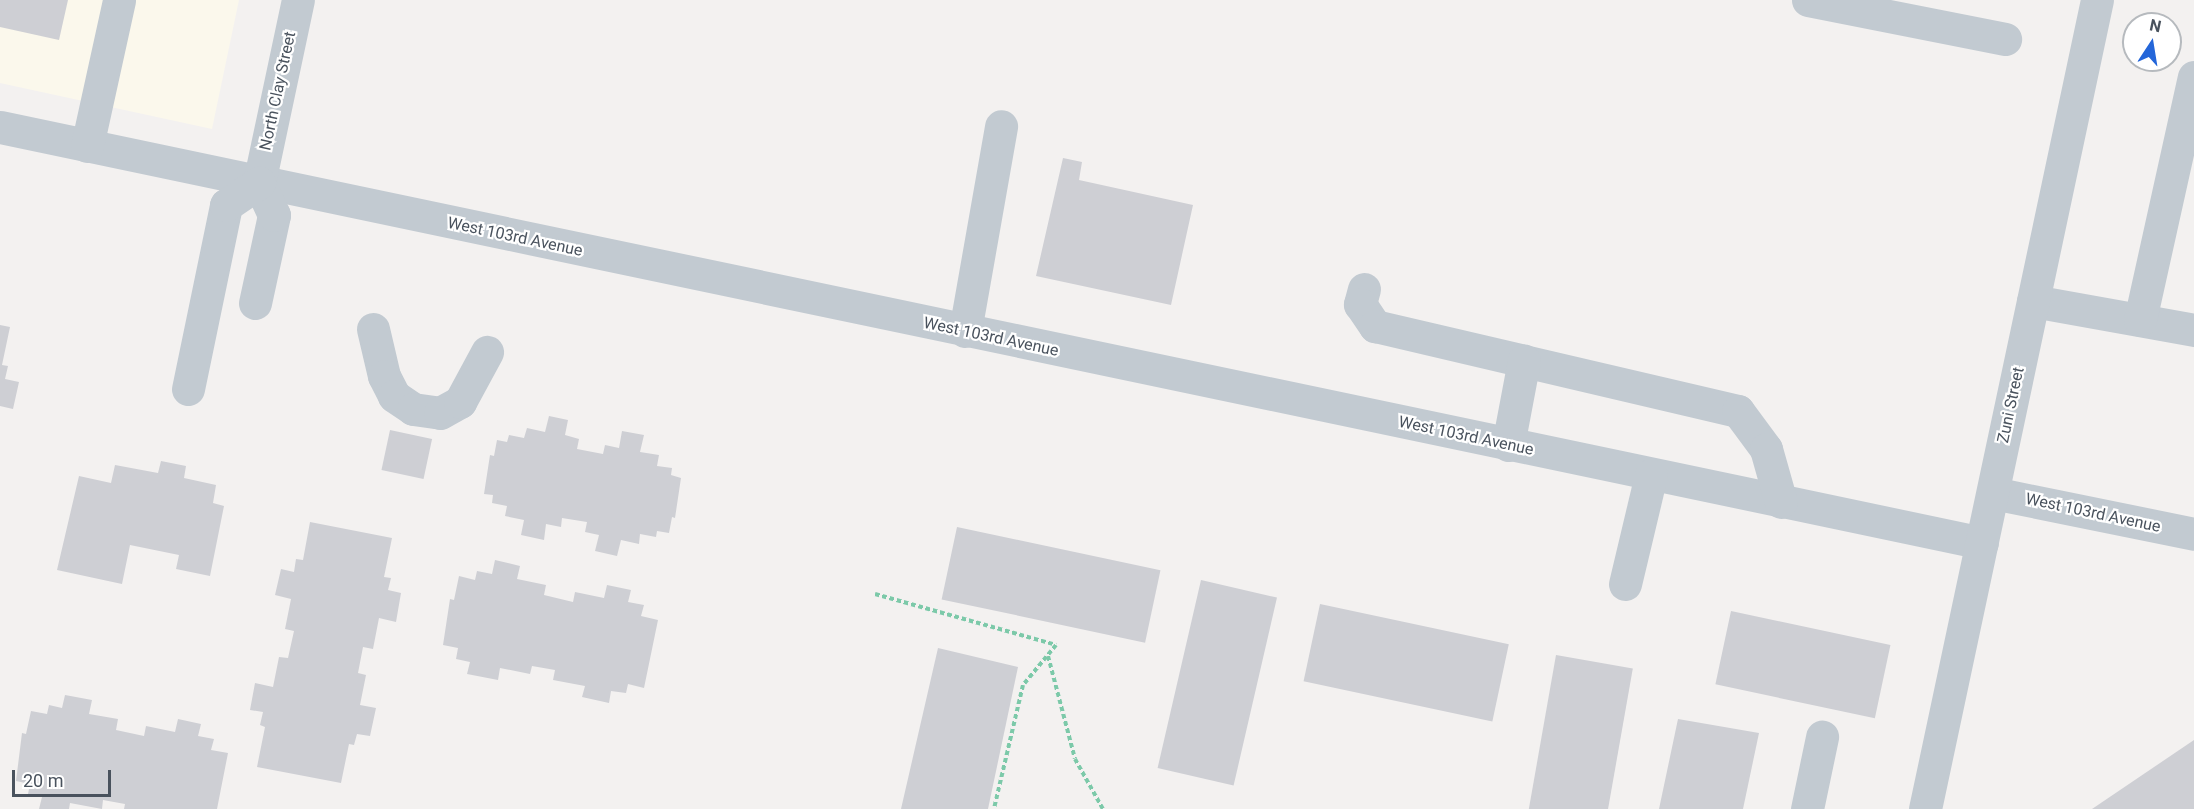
<!DOCTYPE html>
<style>
body{margin:0}
#map{position:relative;width:2194px;height:809px;overflow:hidden;background:#f3f1f0;font-family:Roboto,sans-serif}
div>[style]{position:absolute}
[style*='--x']{left:calc(var(--x)*1px);top:calc(var(--y)*1px);width:calc(var(--w)*1px);rotate:calc(var(--a)*1deg)}
.commercial>*{inset:0;background:#fbf8ec}
.building>*{inset:0;background:#cecfd4;transform-origin:0 0}
.path>*{height:4px;margin-top:-2px;transform-origin:0;background:repeating-linear-gradient(90deg,#7cc9a9 0 4.5px,transparent 0 7.5px)}
.minor>*{height:33px;margin:-16.5px;padding:0 16.5px;transform-origin:16.5px;border-radius:16.5px;background:#c2cad1}
span{translate:-50% -50%;white-space:nowrap;text-align:center;line-height:1.15;-webkit-text-stroke:4.5px #fff;paint-order:stroke}
.street-label{font-size:16px;color:#49525d}
.north{position:absolute;left:2122px;top:12px;width:60px;height:60px;box-sizing:border-box;background:#fff;border:2px solid #b6babe;border-radius:50%;rotate:12deg;font-size:16px;font-weight:700;line-height:24px;text-align:center;color:#49525d}
.north::after{content:'';display:block;margin:auto;width:21px;height:27px;background:#2466d9;clip-path:polygon(50% 0,100% 100%,50% 72%,0 100%)}
.scale{position:absolute;left:12px;top:770px;width:99px;height:27px;box-sizing:border-box;border:3px solid #49525d;border-top:0;padding-left:8px;font-size:18px;line-height:21px;white-space:nowrap;color:#49525d;-webkit-text-stroke:4px #fff;paint-order:stroke}
</style>
<div id="map">
<div class="commercial">
<i style="clip-path:polygon(0 0,239px 0,212px 129px,0 83px)"></i>
</div>
<div class="building">
<i style="clip-path:polygon(0 0,68px 0,59px 40px,0 27px)"></i>
<i style="clip-path:polygon(1063px 158px,1082px 162px,1079px 180px,1193px 205px,1171px 305px,1036px 276px)"></i>
<i style="clip-path:polygon(0 325px,10px 327px,2px 365px,8px 366px,5px 379px,19px 382px,13px 409px,0 406px)"></i>
<i style="clip-path:polygon(549px 416px,568px 420px,565px 435px,579px 439px,577px 449px,603px 454px,605px 445px,619px 448px,622px 431px,644px 435px,640px 452px,659px 455px,657px 466px,672px 468px,671px 475px,681px 478px,675px 518px,672px 517px,669px 533px,657px 531px,656px 537px,640px 534px,639px 544px,621px 540px,617px 556px,595px 551px,599px 535px,585px 532px,587px 522px,562px 518px,561px 527px,546px 524px,544px 540px,521px 535px,524px 520px,505px 516px,507px 506px,492px 503px,493px 495px,484px 494px,490px 455px,494px 456px,497px 440px,507px 442px,509px 435px,524px 438px,527px 428px,545px 432px)"></i>
<i style="left:390px;top:430px;width:43px;height:41px;rotate:12deg"></i>
<i style="clip-path:polygon(161px 461px,186px 466px,184px 478px,216px 485px,213px 503px,224px 506px,210px 576px,176px 569px,179px 555px,130px 545px,122px 584px,57px 570px,79px 476px,111px 483px,115px 465px,158px 473px)"></i>
<i style="clip-path:polygon(310px 522px,392px 538px,384px 577px,391px 578px,388px 590px,401px 593px,396px 622px,379px 618px,373px 649px,363px 647px,358px 673px,366px 675px,360px 705px,376px 708px,370px 736px,357px 734px,354px 745px,349px 744px,341px 783px,257px 767px,265px 727px,260px 725px,263px 712px,250px 710px,255px 683px,273px 687px,279px 657px,288px 658px,294px 631px,285px 629px,291px 599px,275px 595px,281px 569px,294px 572px,296px 559px,303px 560px)"></i>
<i style="left:957px;top:527px;width:208px;height:74px;rotate:12deg"></i>
<i style="clip-path:polygon(495px 560px,520px 566px,517px 579px,546px 585px,544px 595px,573px 602px,575px 592px,604px 598px,607px 585px,631px 590px,628px 602px,644px 605px,641px 616px,658px 620px,644px 688px,628px 684px,626px 693px,611px 691px,609px 703px,582px 697px,585px 686px,553px 680px,555px 670px,532px 666px,530px 674px,500px 668px,498px 680px,467px 674px,470px 662px,456px 659px,458px 648px,443px 645px,450px 599px,454px 600px,459px 576px,475px 580px,477px 571px,492px 574px)"></i>
<i style="left:1201px;top:580px;width:78px;height:193px;rotate:13deg"></i>
<i style="left:1320px;top:604px;width:193px;height:79px;rotate:12deg"></i>
<i style="left:1731px;top:611px;width:163px;height:75px;rotate:12deg"></i>
<i style="clip-path:polygon(938px 648px,1018px 667px,988px 809px,901px 809px)"></i>
<i style="left:1556px;top:655px;width:78px;height:158px;rotate:10deg"></i>
<i style="clip-path:polygon(65px 695px,92px 700px,89px 714px,118px 719px,116px 730px,144px 736px,146px 726px,175px 732px,178px 719px,201px 724px,198px 736px,214px 739px,211px 750px,228px 753px,217px 809px,124px 809px,125px 804px,103px 800px,102px 809px,70px 803px,69px 809px,39px 809px,42px 797px,28px 794px,30px 784px,16px 781px,22px 733px,26px 734px,31px 711px,47px 714px,49px 705px,62px 708px)"></i>
<i style="clip-path:polygon(1678px 719px,1759px 733px,1743px 809px,1659px 809px)"></i>
<i style="clip-path:polygon(2194px 740px,2194px 809px,2092px 809px)"></i>
</div>
<div class="path">
<i style="--x:875;--y:594;--w:188;--a:15.7"></i>
<i style="--x:1056;--y:645;--w:52;--a:129.5"></i>
<i style="--x:1023;--y:685;--w:127;--a:103.2"></i>
<i style="--x:1048;--y:656;--w:106;--a:75.3"></i>
<i style="--x:1075;--y:759;--w:57;--a:60.8"></i>
</div>
<div class="minor">
<i style="--x:1808;--y:0;--w:201;--a:11.2"></i>
<i style="--x:0;--y:127;--w:2025;--a:11.85"></i>
<i style="--x:87;--y:146;--w:149;--a:-77.6"></i>
<i style="--x:259;--y:183;--w:187;--a:-78"></i>
<i style="--x:1364;--y:289;--w:16;--a:105"></i>
<i style="--x:1360;--y:304;--w:27;--a:56"></i>
<i style="--x:1375;--y:326;--w:373;--a:13.2"></i>
<i style="--x:1738;--y:411;--w:47;--a:53.6"></i>
<i style="--x:1766;--y:449;--w:55;--a:74.2"></i>
<i style="--x:2033;--y:301;--w:164;--a:10.2"></i>
<i style="--x:255;--y:303;--w:90;--a:-77.8"></i>
<i style="--x:274;--y:215;--w:35;--a:-115"></i>
<i style="--x:2140;--y:320;--w:249;--a:-77.5"></i>
<i style="--x:373;--y:329;--w:48;--a:76.8"></i>
<i style="--x:384;--y:376;--w:22;--a:63"></i>
<i style="--x:394;--y:396;--w:23;--a:34"></i>
<i style="--x:413;--y:409;--w:27;--a:8"></i>
<i style="--x:440;--y:413;--w:23;--a:-29"></i>
<i style="--x:460;--y:402;--w:57;--a:-61.6"></i>
<i style="--x:965;--y:331;--w:208;--a:-80"></i>
<i style="--x:188;--y:389;--w:188;--a:-78.3"></i>
<i style="--x:226;--y:205;--w:40;--a:-34"></i>
<i style="--x:1508;--y:445;--w:86;--a:-79.3"></i>
<i style="--x:1993;--y:493;--w:205;--a:11.5"></i>
<i style="--x:1625;--y:584;--w:112;--a:-76.6"></i>
<i style="--x:1807;--y:809;--w:74;--a:-78.2"></i>
<i style="--x:1925;--y:809;--w:827;--a:-78"></i>
</div>
<div class="street-label">
<span style="left:278px;top:91px;rotate:-78deg">North Clay Street</span>
<span style="left:515px;top:237px;rotate:12deg">West 103rd Avenue</span>
<span style="left:991px;top:337px;rotate:12deg">West 103rd Avenue</span>
<span style="left:2011px;top:405px;rotate:-78deg">Zuni Street</span>
<span style="left:1466px;top:436px;rotate:12deg">West 103rd Avenue</span>
<span style="left:2093px;top:513px;rotate:12deg">West 103rd Avenue</span>
</div>
<div class="north">N</div>
<div class="scale">20 m</div>
</div>
